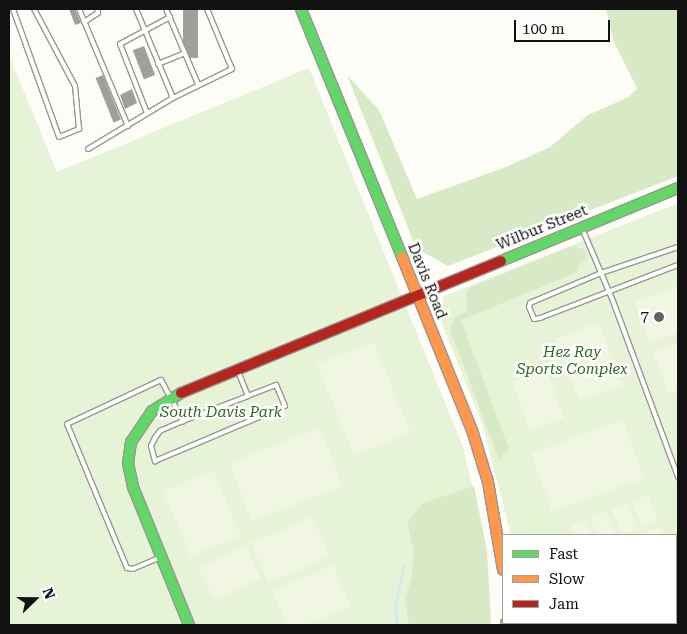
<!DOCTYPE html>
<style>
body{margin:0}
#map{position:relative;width:687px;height:634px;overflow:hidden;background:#fdfcf7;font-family:"Roboto Serif",serif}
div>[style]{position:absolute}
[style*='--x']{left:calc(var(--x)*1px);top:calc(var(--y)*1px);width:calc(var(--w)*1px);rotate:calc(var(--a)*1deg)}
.green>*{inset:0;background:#e7f3d7}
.forest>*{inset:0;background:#d8eac5}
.pitch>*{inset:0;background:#f0f6e1;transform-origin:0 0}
.stream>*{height:2px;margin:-1px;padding:0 1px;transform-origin:1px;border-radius:1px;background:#cde8f7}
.building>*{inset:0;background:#a19f9c;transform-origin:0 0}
.roads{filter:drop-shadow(1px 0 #979795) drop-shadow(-1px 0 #979795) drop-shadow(0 1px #979795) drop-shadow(0 -1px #979795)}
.lane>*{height:4px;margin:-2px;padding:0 2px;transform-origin:2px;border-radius:2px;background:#fffffe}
.fast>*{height:10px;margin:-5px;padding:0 5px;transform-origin:5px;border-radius:5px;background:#63d668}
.slow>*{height:10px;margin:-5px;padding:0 5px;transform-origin:5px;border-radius:5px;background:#ff974d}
.jam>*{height:10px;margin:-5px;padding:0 5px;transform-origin:5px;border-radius:5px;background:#b3261e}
.dots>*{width:14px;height:14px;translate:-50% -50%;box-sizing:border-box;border:2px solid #fff;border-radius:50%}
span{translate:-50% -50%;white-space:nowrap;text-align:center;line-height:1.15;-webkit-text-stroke:5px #fff;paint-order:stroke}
.street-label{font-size:15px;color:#111}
.poi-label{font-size:15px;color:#111}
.right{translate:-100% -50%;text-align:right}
.park-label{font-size:15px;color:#2f6b1f;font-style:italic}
.frame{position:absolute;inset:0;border:10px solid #111;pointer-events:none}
.legend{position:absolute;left:502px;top:534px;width:175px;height:90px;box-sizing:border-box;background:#fff;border:1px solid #a0a0a0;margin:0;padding:6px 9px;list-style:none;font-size:15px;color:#111}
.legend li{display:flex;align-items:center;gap:10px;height:25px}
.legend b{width:25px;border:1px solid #a0a0a0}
.north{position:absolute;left:10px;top:574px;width:50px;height:50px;-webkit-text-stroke:4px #fff;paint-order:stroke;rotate:68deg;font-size:14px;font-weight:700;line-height:20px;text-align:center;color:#111}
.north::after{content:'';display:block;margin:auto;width:18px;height:22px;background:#111;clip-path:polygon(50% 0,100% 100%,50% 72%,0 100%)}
.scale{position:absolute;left:514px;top:20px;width:96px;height:22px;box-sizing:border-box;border:2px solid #111;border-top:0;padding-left:6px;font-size:15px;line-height:18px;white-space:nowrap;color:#111;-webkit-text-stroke:4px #fff;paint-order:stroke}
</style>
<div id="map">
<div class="green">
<i style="clip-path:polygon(9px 55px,57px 172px,309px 68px,463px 447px,487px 551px,491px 625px,9px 625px)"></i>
<i style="clip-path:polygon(678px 203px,678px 625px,518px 625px,676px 623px,676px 535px,511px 535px,483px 426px,438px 314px,444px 296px)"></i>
</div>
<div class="forest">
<i style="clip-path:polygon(606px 9px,678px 9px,678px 176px,448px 266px,416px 248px,347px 75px,379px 110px,417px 199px,506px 167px,550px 147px,588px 115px,629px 97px,637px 88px,613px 40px)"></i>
<i style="clip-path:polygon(572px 246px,584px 249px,587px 258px,578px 267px,578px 272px,461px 320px,509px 449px,499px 460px,450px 330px,455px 317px,468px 310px,466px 292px,471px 287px)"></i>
<i style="clip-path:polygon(474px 486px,487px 551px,491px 625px,409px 625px,405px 601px,412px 575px,414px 550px,407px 523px,423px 503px)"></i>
</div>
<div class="pitch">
<i style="clip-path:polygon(678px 286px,678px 333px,650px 343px,635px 302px)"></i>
<i style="left:599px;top:323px;width:66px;height:45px;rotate:70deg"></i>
<i style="left:374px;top:342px;width:98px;height:61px;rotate:68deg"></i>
<i style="clip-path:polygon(678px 342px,678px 390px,668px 393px,653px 352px)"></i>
<i style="left:546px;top:369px;width:52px;height:36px;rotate:70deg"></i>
<i style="left:623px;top:420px;width:62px;height:98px;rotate:70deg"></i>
<i style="left:320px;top:428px;width:62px;height:97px;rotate:69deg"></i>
<i style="left:213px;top:470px;width:71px;height:54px;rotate:67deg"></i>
<i style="left:648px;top:495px;width:27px;height:18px;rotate:68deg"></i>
<i style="left:627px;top:503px;width:27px;height:17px;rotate:68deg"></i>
<i style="clip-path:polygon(607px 511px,616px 535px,597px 535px,590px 518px)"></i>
<i style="left:313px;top:517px;width:43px;height:67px;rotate:67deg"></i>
<i style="clip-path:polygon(586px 519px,592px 535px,573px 535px,570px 526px)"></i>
<i style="clip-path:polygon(660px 527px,664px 535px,645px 535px,644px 533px)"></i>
<i style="left:246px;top:546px;width:35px;height:52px;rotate:65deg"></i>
<i style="clip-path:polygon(333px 565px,351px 606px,305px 625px,287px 625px,272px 591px)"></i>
<i style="clip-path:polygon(678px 587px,678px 625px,591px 625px,676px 623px)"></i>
</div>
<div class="stream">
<i style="--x:397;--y:625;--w:19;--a:-93"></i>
<i style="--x:396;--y:606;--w:42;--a:-79"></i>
</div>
<div class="building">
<i style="clip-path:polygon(69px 9px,75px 9px,81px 23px,75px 25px)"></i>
<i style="left:183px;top:9px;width:15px;height:49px"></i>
<i style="left:144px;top:46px;width:31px;height:12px;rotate:69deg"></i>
<i style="left:103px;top:75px;width:48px;height:8px;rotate:68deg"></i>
<i style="clip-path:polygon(132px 89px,137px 103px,125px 109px,120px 95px)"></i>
</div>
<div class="roads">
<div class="lane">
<i style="--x:13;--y:9;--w:136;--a:70.2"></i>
<i style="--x:59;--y:137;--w:22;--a:-22"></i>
<i style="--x:79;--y:129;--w:43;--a:-95.3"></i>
<i style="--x:75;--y:86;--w:87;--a:-118"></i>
<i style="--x:79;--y:9;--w:127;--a:67.3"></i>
<i style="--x:136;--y:9;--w:96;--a:67.4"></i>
<i style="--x:166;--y:9;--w:82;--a:66.9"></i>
<i style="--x:84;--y:22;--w:17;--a:-33"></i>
<i style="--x:98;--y:13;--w:4;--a:-104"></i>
<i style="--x:158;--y:64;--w:29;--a:-22"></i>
<i style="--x:147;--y:113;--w:74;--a:-111.4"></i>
<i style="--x:120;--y:44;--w:57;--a:-28.4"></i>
<i style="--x:88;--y:149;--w:99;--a:-31"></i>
<i style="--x:173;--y:98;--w:66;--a:-26.2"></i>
<i style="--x:232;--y:69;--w:65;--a:-112.6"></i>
<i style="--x:582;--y:228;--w:79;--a:67"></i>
<i style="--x:613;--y:301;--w:188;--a:69.7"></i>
<i style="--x:678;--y:247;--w:81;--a:161.3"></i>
<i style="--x:601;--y:273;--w:77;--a:157.1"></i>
<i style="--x:530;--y:303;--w:4;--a:104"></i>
<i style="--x:529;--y:307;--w:13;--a:67"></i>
<i style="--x:534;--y:319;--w:6;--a:-9"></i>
<i style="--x:540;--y:318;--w:148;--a:-21"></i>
<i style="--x:183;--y:421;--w:70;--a:-21"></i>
<i style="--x:248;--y:396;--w:27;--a:-112"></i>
<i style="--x:161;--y:557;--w:30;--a:157"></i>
<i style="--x:133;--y:569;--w:6;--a:-171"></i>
<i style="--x:127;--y:568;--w:156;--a:-112.6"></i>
<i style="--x:67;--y:424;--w:104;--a:-25.1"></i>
<i style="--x:161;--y:380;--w:47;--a:61.8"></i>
<i style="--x:183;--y:421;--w:25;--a:157"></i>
<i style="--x:160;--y:431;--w:9;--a:126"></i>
<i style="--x:155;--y:438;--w:9;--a:117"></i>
<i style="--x:151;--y:446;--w:16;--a:75"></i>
<i style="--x:155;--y:461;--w:141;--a:-22.9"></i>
<i style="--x:285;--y:406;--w:23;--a:-113"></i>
<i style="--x:276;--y:385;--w:30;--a:159"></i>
<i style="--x:540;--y:623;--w:2;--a:90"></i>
</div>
<div class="fast">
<i style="--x:301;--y:9;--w:268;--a:67.8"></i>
<i style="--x:501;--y:261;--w:191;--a:-22.4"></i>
<i style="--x:181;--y:393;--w:34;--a:148"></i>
<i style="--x:152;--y:411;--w:37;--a:124"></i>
<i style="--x:131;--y:442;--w:21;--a:98"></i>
<i style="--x:128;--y:463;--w:25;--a:78"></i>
<i style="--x:133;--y:487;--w:149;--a:67.9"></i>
<i style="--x:506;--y:623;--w:2;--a:90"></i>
</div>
<div class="slow">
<i style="--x:402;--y:257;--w:187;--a:68"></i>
<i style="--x:472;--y:430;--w:54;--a:72.9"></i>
<i style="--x:488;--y:482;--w:89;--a:80.3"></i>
</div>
<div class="jam">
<i style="--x:181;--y:393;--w:346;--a:-22.4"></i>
</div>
</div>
<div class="dots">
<i style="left:659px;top:317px;background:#646362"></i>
</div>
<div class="street-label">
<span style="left:542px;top:228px;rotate:-22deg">Wilbur Street</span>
<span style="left:427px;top:281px;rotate:68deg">Davis Road</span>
</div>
<div class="poi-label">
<span class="right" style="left:649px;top:317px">7</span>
</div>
<div class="park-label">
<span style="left:572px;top:361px">Hez Ray<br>Sports Complex</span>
<span style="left:221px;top:413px">South Davis Park</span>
</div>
<div class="frame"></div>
<ul class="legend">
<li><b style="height:6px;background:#63d668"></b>Fast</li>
<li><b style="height:6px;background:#ff974d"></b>Slow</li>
<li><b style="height:6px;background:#b3261e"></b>Jam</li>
</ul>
<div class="north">N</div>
<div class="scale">100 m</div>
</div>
